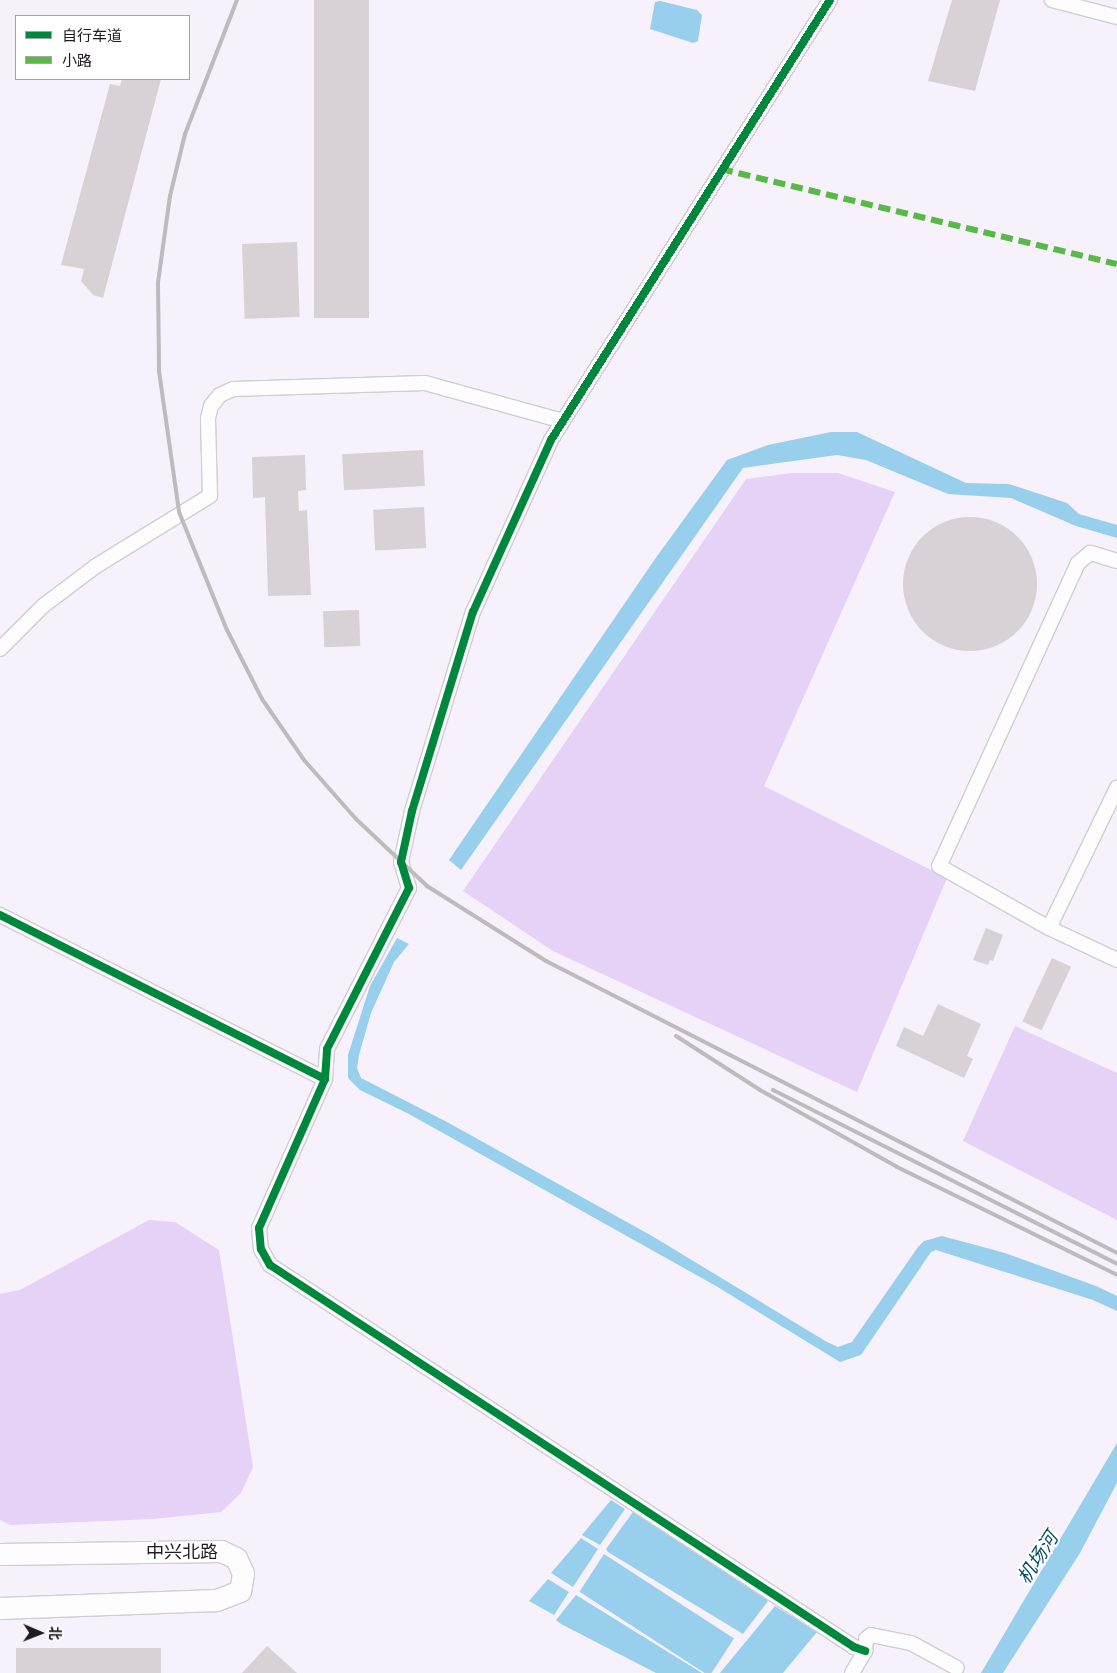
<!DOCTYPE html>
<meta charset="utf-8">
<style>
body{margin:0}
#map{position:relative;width:1117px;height:1673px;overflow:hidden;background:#f6f1fa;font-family:"DM Sans","Noto Sans SC",sans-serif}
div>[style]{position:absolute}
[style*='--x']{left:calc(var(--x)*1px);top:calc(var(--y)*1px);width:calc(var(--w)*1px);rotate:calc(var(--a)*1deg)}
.green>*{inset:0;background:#e6d1f7}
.water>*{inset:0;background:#98cfec;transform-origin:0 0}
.building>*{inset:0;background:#d8d1d5;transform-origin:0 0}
.round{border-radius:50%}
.roads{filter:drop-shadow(1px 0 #d1cdd3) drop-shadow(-1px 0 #d1cdd3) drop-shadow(0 1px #d1cdd3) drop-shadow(0 -1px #d1cdd3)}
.street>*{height:14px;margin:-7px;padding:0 7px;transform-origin:7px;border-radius:7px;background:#fefdfe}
.primary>*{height:21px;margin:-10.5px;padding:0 10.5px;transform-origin:10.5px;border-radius:10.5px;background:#fefdfe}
.rail>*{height:4px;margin:-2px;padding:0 2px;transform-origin:2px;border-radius:2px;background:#bdbbbe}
.quiet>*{height:6px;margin-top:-3px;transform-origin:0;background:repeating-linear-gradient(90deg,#58b947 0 12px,transparent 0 18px)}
.cycleway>*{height:8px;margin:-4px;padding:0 4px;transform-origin:4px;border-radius:4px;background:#00873e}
span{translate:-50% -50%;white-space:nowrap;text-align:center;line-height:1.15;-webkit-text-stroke:4px #fff;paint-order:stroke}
.street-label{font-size:18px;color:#1f1b21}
.water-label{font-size:19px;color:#084f68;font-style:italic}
.legend{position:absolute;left:15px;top:15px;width:175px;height:65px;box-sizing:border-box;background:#fff;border:1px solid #a5a4a6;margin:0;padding:6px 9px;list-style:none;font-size:15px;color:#1f1b21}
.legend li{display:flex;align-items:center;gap:10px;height:25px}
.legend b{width:25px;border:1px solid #a5a4a6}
.north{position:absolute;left:15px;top:1608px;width:50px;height:50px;-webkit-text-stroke:4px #fff;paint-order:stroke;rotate:91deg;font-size:14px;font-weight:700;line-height:20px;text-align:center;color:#1f1b21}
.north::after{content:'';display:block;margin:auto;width:18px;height:22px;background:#1f1b21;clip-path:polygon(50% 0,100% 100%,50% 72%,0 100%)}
</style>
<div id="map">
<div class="green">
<i style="clip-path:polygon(792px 473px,838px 473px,895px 492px,764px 786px,947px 878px,857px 1092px,553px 951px,463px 891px,746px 479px)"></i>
<i style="clip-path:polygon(1015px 1026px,1117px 1073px,1117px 1220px,963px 1141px)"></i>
<i style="clip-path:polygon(149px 1220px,175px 1222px,219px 1250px,253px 1467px,241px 1493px,221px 1512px,153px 1519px,10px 1525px,0 1520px,0 1294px,20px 1290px)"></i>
</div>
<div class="water">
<i style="clip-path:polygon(660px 1px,697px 10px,702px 15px,698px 41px,693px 43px,650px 29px,655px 2px)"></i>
<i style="clip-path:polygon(831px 432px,857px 432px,966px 483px,1009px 484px,1067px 503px,1079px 514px,1117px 525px,1117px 538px,1076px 526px,1011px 498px,948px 494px,866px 460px,837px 455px,743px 468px,461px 870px,449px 860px,655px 559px,727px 460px,768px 445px)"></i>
<i style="clip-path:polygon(397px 938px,409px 944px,394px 962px,371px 1013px,359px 1055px,357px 1068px,361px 1078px,447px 1122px,652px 1236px,827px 1342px,838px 1347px,852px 1342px,918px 1247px,924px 1241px,942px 1236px,1005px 1253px,1096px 1286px,1117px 1296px,1117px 1311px,1093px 1300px,936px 1250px,931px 1252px,861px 1355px,840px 1362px,716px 1286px,409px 1114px,360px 1090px,348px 1078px,348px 1055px,370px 986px)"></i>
<i style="clip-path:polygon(1117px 1443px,1117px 1483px,1080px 1553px,1003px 1673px,981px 1673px)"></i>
<i style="clip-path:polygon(611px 1500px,625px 1509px,600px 1545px,582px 1535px)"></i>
<i style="clip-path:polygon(633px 1512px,766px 1598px,768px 1601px,743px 1634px,608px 1552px,606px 1549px)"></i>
<i style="clip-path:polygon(581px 1538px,598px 1549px,573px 1587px,551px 1573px)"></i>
<i style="left:604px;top:1554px;width:155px;height:45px;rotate:33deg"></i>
<i style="clip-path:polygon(548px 1579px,569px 1592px,554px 1615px,529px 1601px)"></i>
<i style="clip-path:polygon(576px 1595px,702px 1673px,656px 1673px,561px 1624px,556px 1620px)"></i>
<i style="clip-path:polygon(775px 1606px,817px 1632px,783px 1673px,720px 1673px)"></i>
</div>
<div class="building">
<i style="left:314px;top:0;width:55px;height:318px"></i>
<i style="clip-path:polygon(952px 0,1000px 0,975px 91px,928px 81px)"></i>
<i style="clip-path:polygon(122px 79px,161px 79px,103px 298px,93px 295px,81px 281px,84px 269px,61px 265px,110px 84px,120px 86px)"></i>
<i style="left:297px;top:242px;width:75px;height:55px;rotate:88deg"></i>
<i style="left:423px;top:450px;width:36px;height:81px;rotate:87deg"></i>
<i style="clip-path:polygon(305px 455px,306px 490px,298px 491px,299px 511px,307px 510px,311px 595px,268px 596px,265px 497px,253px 498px,252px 457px)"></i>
<i style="left:424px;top:507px;width:41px;height:51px;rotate:87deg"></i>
<i class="round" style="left:903px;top:517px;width:134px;height:134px"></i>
<i style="left:359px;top:610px;width:36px;height:36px;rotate:88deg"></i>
<i style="clip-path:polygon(986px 928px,1003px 935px,993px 961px,990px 960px,988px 965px,973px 960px)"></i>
<i style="left:1052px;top:958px;width:21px;height:70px;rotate:25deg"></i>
<i style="clip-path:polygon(938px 1004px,981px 1024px,967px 1056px,973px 1059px,964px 1078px,896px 1046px,904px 1027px,923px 1036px)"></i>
<i style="clip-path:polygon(267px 1646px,297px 1673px,242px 1673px)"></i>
<i style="left:161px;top:1648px;width:25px;height:145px;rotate:90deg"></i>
</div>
<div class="roads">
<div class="street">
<i style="--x:1052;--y:0;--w:67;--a:14.7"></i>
<i style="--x:1117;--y:561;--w:28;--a:-163"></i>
<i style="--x:1090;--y:553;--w:16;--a:140"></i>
<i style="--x:1078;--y:563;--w:333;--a:114.6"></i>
<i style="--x:939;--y:866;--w:126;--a:29.4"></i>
<i style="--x:1049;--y:928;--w:75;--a:25.2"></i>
<i style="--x:0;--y:649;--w:61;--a:-45"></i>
<i style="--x:43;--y:606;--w:66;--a:-37"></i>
<i style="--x:96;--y:566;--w:134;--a:-31.6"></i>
<i style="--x:210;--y:496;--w:78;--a:-91.5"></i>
<i style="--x:208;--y:418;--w:12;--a:-76"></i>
<i style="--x:211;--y:406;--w:14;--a:-51"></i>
<i style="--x:220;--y:395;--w:14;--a:-25"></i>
<i style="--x:233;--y:389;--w:192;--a:-1.8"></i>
<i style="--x:425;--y:383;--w:143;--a:15.4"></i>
<i style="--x:0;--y:915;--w:364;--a:26.8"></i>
<i style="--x:325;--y:1079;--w:163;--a:113.9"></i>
<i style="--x:259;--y:1228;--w:21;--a:85"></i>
<i style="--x:261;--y:1249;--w:18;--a:61"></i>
<i style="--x:270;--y:1265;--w:698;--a:33.19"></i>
<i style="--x:854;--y:1647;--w:12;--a:20"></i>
<i style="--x:1049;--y:928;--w:156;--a:-64.1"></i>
<i style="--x:325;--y:1079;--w:30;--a:-86"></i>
<i style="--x:327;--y:1049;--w:181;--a:-63"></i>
<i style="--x:409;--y:888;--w:27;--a:-107"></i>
<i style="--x:401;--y:862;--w:52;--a:-77.8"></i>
<i style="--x:412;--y:811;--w:208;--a:-73"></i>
<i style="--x:473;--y:612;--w:189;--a:-65.6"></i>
<i style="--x:551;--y:440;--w:521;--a:-57.62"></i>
<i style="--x:852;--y:1673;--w:26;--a:-59"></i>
<i style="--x:865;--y:1651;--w:12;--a:-85"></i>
<i style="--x:866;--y:1639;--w:6;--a:-39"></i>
<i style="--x:871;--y:1635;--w:41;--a:11.3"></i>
<i style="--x:911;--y:1643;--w:52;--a:28.5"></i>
</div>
<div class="primary">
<i style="--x:0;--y:1554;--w:221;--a:-0.8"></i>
<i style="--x:221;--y:1551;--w:17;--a:25"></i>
<i style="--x:236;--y:1558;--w:17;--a:65"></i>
<i style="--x:243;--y:1573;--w:18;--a:99"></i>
<i style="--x:240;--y:1591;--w:26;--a:159"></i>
<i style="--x:216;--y:1600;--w:216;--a:177.9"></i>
</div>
</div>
<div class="rail">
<i style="--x:237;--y:0;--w:144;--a:111.2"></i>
<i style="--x:185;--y:134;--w:64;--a:103.6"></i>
<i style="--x:170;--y:196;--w:88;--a:97.9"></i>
<i style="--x:158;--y:283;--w:88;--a:89.3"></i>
<i style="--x:159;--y:371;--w:142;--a:81.9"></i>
<i style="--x:179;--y:512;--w:127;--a:67.9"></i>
<i style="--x:227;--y:630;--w:77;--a:63.1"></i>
<i style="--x:262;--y:699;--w:74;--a:55.5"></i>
<i style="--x:304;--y:760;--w:79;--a:48.6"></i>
<i style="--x:356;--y:819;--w:98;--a:43.3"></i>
<i style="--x:427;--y:886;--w:141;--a:32.2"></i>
<i style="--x:546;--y:961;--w:641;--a:27.08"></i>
<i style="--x:676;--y:1036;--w:100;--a:32.7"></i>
<i style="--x:760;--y:1090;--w:157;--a:29.3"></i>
<i style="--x:897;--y:1167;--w:245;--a:26.1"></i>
<i style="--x:773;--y:1090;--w:386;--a:26.8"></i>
</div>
<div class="quiet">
<i style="--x:721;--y:169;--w:407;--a:13.5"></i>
</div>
<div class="cycleway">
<i style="--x:0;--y:915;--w:364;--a:26.8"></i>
<i style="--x:325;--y:1079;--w:163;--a:113.9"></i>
<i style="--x:259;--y:1228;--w:21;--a:85"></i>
<i style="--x:261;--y:1249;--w:18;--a:61"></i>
<i style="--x:270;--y:1265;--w:698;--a:33.19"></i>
<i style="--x:854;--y:1647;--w:12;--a:20"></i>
<i style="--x:325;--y:1079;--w:30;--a:-86"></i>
<i style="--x:327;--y:1049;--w:181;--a:-63"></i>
<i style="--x:409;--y:888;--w:27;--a:-107"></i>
<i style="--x:401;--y:862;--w:52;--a:-77.8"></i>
<i style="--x:412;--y:811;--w:208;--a:-73"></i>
<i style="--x:473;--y:612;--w:189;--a:-65.6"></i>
<i style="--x:551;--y:440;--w:521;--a:-57.62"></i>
</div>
<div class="street-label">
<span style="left:182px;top:1552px">中兴北路</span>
</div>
<div class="water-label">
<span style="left:1038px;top:1558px;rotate:-57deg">机场河</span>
</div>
<ul class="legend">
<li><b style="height:6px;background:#00873e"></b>自行车道</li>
<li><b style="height:6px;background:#58b947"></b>小路</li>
</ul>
<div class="north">北</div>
</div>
